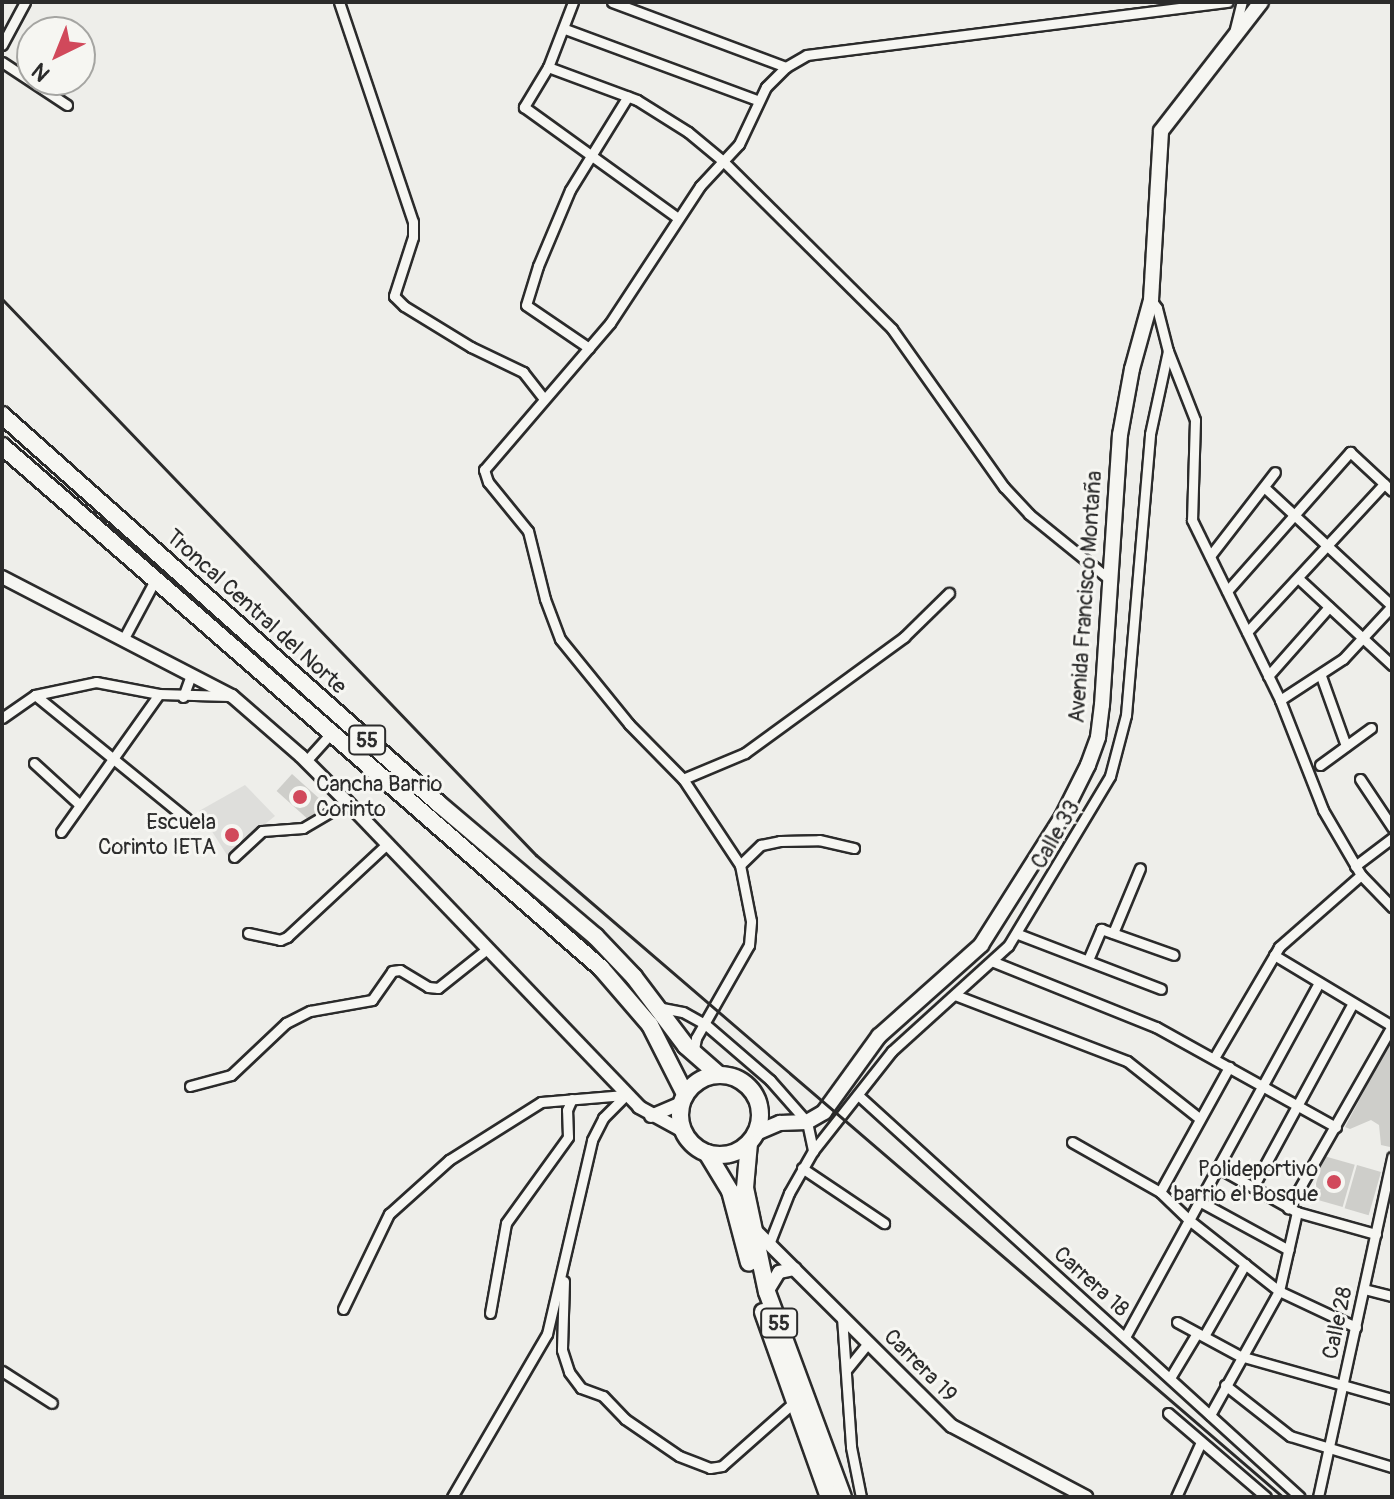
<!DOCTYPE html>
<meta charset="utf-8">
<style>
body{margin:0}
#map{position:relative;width:1394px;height:1499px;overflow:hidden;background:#eeeeea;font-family:Pangolin,sans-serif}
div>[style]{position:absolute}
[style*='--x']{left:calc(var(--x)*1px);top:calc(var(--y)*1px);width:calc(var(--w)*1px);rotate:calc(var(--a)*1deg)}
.built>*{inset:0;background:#dededb}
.green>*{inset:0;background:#cececa;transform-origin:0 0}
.roads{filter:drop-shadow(2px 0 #2b2b2b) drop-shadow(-2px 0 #2b2b2b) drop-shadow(0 2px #2b2b2b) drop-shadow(0 -2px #2b2b2b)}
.minor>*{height:9px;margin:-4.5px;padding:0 4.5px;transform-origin:4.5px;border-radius:4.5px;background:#f6f6f2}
.tertiary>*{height:12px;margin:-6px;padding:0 6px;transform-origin:6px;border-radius:6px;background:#f6f6f2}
.secondary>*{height:14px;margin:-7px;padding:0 7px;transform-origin:7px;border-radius:7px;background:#f6f6f2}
.trunk>*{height:16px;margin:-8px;padding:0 8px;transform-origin:8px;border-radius:8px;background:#f6f6f2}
.trunk>.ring{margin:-8px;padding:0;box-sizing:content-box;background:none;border:16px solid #f6f6f2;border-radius:50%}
.rail>*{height:3px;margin:-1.5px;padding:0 1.5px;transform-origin:1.5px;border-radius:1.5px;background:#2b2b2b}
.dots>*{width:22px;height:22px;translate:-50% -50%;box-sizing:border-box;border:4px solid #f6f6f2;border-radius:50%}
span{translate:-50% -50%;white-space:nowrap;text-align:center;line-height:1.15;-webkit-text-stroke:6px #f6f6f2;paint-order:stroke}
.shield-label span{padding:2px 6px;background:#f6f6f2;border:2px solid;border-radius:6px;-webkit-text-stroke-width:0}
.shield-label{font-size:20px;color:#2b2b2b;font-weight:700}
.street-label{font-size:22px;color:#2b2b2b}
.poi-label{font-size:22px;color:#2b2b2b}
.left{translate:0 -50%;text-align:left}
.right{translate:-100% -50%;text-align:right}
.frame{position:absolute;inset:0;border:4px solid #2b2b2b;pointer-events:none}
.north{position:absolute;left:16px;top:16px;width:80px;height:80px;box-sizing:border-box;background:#f6f6f2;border:2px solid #a5a5a2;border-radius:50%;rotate:223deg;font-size:22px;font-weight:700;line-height:32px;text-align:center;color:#2b2b2b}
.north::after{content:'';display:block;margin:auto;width:28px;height:36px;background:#d1495b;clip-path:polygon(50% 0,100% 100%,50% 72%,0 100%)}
</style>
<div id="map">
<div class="built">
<i style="clip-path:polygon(245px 785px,275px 816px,227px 855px,199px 811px)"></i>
</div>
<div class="green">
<i style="left:292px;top:774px;width:43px;height:23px;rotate:42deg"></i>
<i style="clip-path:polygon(1392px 1038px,1392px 1135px,1390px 1147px,1381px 1145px,1379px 1125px,1371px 1120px,1350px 1129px,1345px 1127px)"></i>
<i style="left:1324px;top:1156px;width:32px;height:44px;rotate:16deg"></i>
<i style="left:1357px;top:1165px;width:25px;height:45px;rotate:16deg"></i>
</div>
<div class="roads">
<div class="minor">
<i style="--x:339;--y:2;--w:232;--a:71.4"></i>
<i style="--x:413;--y:222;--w:15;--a:90"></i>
<i style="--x:413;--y:237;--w:62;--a:107.9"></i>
<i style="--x:394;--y:296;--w:14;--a:45"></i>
<i style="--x:404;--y:306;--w:79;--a:31.5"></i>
<i style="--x:471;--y:347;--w:58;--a:25.7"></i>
<i style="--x:523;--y:372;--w:33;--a:52"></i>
<i style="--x:573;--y:2;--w:70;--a:111"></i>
<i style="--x:548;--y:67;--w:47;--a:121"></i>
<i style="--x:524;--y:107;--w:190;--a:35.8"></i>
<i style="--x:612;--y:2;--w:186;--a:20.5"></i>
<i style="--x:565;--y:29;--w:205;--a:20.3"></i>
<i style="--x:1233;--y:37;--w:36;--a:-76"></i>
<i style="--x:2;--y:45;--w:49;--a:-61.9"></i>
<i style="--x:2;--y:62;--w:78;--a:33.5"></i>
<i style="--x:548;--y:67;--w:95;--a:20.3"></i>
<i style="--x:637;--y:100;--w:60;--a:32.1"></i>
<i style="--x:688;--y:132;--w:45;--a:39.6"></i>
<i style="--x:723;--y:161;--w:238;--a:44.8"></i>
<i style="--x:892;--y:329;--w:194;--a:54.7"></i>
<i style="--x:1004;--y:487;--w:37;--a:47"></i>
<i style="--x:1029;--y:514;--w:103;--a:39.1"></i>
<i style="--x:1151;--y:300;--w:10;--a:53"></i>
<i style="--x:1157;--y:308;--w:44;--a:75.7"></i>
<i style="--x:1168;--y:351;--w:74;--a:68.6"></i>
<i style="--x:1195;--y:420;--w:100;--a:91.7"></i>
<i style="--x:1192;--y:520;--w:200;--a:63.9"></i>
<i style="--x:1280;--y:700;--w:118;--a:68.6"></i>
<i style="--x:1323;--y:810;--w:75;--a:59.7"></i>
<i style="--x:1361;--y:875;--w:45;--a:45.9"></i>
<i style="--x:589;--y:348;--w:76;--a:-145.7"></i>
<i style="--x:526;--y:305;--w:41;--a:-72.9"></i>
<i style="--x:538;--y:266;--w:82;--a:-67.2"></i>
<i style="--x:570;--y:190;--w:110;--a:-58.3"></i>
<i style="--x:1264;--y:487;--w:175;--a:42.9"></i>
<i style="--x:1210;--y:556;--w:106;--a:-52.3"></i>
<i style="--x:1299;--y:579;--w:127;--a:42.8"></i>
<i style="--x:1227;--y:591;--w:186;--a:-48.5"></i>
<i style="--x:1350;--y:452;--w:57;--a:42.9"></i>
<i style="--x:1247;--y:632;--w:202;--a:-47.2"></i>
<i style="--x:123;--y:640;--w:68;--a:-61.9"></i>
<i style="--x:1268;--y:676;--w:92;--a:-48.5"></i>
<i style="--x:1321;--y:676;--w:74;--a:70.3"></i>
<i style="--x:35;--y:695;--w:195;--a:39.2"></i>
<i style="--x:183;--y:697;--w:23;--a:-70"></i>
<i style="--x:1280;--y:700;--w:75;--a:-33.1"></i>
<i style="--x:1343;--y:659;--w:72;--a:-47.2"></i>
<i style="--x:2;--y:718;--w:40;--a:-34.9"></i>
<i style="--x:35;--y:695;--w:62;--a:-12"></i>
<i style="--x:96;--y:682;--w:64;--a:10.8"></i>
<i style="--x:159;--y:694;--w:70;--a:1.6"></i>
<i style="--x:306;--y:761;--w:36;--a:-48"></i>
<i style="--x:34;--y:763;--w:62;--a:42.4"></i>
<i style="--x:1320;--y:765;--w:63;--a:-36"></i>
<i style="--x:683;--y:779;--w:67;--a:-22.8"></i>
<i style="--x:745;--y:753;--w:197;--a:-36.1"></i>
<i style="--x:904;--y:637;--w:63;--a:-44.4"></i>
<i style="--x:1360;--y:779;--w:58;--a:56.3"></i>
<i style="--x:61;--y:832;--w:169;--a:-54.6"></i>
<i style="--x:234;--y:857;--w:38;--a:-43"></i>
<i style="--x:262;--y:831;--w:41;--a:-4.2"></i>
<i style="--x:303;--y:828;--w:51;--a:-30.6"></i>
<i style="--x:740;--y:865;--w:29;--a:-44"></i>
<i style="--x:761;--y:845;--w:19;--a:-12"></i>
<i style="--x:780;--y:841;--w:39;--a:-1"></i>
<i style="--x:819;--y:840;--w:36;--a:13"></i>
<i style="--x:1355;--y:866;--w:46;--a:-37.1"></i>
<i style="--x:248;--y:933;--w:33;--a:12"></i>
<i style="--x:280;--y:940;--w:8;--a:-23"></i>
<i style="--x:287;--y:937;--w:138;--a:-42.9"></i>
<i style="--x:1113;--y:933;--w:70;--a:-67.4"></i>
<i style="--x:1018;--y:934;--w:153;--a:21"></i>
<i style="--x:1274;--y:955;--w:138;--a:31"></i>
<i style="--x:1392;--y:1026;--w:210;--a:119.7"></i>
<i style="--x:1088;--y:960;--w:34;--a:-67"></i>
<i style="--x:1101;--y:929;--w:77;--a:19.6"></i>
<i style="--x:994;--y:962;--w:175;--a:21.9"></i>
<i style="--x:1156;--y:1027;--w:206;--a:29.1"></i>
<i style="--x:955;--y:995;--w:184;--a:21"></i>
<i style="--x:1127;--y:1061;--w:92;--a:38.4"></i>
<i style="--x:657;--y:1007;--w:26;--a:11"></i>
<i style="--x:683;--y:1012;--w:25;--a:29"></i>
<i style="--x:705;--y:1024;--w:86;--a:40.7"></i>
<i style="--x:770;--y:1080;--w:56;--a:48.6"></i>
<i style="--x:807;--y:1122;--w:30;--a:78"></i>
<i style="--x:693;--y:1055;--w:17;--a:-80"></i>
<i style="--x:696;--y:1038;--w:107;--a:-60.3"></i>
<i style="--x:749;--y:945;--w:24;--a:-85"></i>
<i style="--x:751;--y:921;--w:57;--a:-101.1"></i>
<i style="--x:740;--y:865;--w:103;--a:-123.5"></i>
<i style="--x:683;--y:779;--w:77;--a:-134.5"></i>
<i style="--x:629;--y:724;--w:109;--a:-129.1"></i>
<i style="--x:560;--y:639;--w:43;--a:-110.6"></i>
<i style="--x:545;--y:599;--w:70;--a:-104"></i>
<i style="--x:528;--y:531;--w:63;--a:-129.2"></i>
<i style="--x:488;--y:482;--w:13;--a:-108"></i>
<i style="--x:484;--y:470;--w:194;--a:-49.4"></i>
<i style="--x:610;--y:323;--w:164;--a:-56.7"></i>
<i style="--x:700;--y:186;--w:57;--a:-47.1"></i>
<i style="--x:739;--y:144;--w:63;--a:-64.7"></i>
<i style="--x:766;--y:87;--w:28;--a:-45"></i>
<i style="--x:786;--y:67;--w:24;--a:-30"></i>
<i style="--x:807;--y:55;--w:424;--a:-7.2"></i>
<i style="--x:1214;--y:1058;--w:129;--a:-59.6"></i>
<i style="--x:1279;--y:947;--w:109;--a:-41.3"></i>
<i style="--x:190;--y:1086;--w:42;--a:-15"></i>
<i style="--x:231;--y:1075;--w:76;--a:-43.4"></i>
<i style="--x:286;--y:1023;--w:27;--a:-27"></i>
<i style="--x:310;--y:1011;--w:63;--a:-10.1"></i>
<i style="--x:372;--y:1000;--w:35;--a:-55"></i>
<i style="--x:392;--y:971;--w:8;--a:-7"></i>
<i style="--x:400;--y:970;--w:33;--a:31"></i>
<i style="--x:428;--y:987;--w:10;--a:6"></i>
<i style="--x:438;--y:988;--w:63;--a:-38.5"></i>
<i style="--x:858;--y:1095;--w:597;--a:42.29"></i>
<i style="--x:1072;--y:1142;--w:101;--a:29.6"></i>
<i style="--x:1160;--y:1192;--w:40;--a:44"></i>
<i style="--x:1189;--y:1220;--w:115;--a:38.3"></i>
<i style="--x:1279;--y:1291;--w:85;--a:25.1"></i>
<i style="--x:1217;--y:1167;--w:92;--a:29.4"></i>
<i style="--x:1297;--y:1212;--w:82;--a:15.6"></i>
<i style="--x:802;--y:1168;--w:99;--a:33.9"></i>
<i style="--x:1253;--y:1187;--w:209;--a:-61.5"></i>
<i style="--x:1160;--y:1192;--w:143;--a:-61.1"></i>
<i style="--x:1199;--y:1201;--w:102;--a:28.6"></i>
<i style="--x:769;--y:1244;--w:55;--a:-68.6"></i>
<i style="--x:789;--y:1193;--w:48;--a:-60.3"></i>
<i style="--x:813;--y:1151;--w:127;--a:-51.7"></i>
<i style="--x:892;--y:1051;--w:156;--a:-42.2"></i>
<i style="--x:1008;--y:946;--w:198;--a:-59"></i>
<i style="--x:1110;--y:776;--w:63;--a:-75.3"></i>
<i style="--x:1126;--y:715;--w:282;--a:-85.1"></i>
<i style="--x:1150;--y:434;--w:85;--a:-77.8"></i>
<i style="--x:564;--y:1281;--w:69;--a:91.7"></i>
<i style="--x:562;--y:1350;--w:23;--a:72"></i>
<i style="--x:569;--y:1372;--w:20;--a:53"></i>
<i style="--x:581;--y:1388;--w:23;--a:20"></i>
<i style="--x:603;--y:1396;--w:32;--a:46"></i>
<i style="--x:625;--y:1419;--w:65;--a:34.4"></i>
<i style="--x:679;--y:1456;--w:33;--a:21"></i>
<i style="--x:710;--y:1468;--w:12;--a:-9"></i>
<i style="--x:722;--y:1466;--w:96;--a:-41.6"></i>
<i style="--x:1364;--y:1289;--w:29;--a:14"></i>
<i style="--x:343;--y:1309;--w:106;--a:-64.2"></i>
<i style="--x:389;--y:1214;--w:81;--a:-42"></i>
<i style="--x:449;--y:1160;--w:109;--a:-32.2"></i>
<i style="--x:541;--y:1102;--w:84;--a:-4.8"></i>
<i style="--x:490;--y:1313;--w:91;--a:-79.9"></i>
<i style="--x:506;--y:1223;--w:106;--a:-54.2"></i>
<i style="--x:568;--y:1137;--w:27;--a:-92"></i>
<i style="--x:567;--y:1110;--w:12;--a:-66"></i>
<i style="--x:842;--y:1317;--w:130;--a:86"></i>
<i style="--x:851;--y:1447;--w:51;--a:78.7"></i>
<i style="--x:1177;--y:1322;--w:72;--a:28.4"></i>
<i style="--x:1240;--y:1356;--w:158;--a:15.8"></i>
<i style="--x:1204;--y:1336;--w:83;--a:-60.3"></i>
<i style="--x:1125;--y:1337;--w:404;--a:-61.3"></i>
<i style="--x:847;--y:1369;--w:33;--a:-51"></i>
<i style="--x:2;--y:1371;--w:59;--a:32.6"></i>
<i style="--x:1170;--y:1378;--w:52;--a:-59"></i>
<i style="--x:1225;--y:1385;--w:83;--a:38.1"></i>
<i style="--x:1290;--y:1436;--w:107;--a:16.9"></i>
<i style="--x:1168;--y:1413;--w:129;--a:40.6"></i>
<i style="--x:1210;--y:1415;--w:142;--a:-60.9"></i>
<i style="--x:1279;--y:1291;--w:81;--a:-77.2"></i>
<i style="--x:452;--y:1497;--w:189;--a:-59.8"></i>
<i style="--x:547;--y:1334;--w:199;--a:-76.9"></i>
<i style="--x:592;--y:1140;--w:25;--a:-63"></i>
<i style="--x:603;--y:1118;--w:33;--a:-45"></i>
<i style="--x:1176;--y:1497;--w:60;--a:-65.6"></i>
<i style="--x:1318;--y:1497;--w:348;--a:-77.7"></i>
</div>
<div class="tertiary">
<i style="--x:2;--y:577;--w:259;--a:27.4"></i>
<i style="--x:232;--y:696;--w:91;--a:41"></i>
<i style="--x:301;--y:756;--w:65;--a:45"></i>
<i style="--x:347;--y:802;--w:422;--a:46.2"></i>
<i style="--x:639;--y:1107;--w:50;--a:28.6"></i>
<i style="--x:651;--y:1116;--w:33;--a:-23"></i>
<i style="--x:754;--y:1229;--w:279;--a:44.9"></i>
<i style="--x:952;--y:1426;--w:152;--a:27.9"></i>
<i style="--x:767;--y:1292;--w:23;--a:-59"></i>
<i style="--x:779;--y:1272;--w:16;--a:-11"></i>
</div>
<div class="secondary">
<i style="--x:756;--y:1133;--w:26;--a:-23"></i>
<i style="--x:780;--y:1123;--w:27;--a:-2"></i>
<i style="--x:807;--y:1122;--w:20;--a:-30"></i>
<i style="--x:824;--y:1112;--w:94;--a:-54.1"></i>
<i style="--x:879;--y:1036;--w:137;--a:-41.7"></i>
<i style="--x:981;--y:945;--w:151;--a:-57.7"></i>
<i style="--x:1062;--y:817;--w:58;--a:-63.4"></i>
<i style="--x:1088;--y:765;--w:30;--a:-70"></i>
<i style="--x:1098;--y:737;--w:32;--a:-83"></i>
<i style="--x:1102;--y:705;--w:271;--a:-86.2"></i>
<i style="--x:1120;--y:435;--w:67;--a:-79.7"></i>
<i style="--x:1132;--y:369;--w:72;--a:-74.6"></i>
<i style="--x:1151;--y:300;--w:169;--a:-86.6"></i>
<i style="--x:1161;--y:131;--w:163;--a:-52.2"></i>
</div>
<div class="trunk">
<i style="--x:2;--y:415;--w:584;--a:41.67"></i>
<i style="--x:438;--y:803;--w:206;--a:40.3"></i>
<i style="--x:595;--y:936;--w:57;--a:46.4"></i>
<i style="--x:634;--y:977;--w:86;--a:53"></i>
<i style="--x:686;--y:1046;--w:44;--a:41.3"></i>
<i style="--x:2;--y:446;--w:795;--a:41.07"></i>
<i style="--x:601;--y:968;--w:75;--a:49.3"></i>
<i style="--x:650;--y:1025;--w:77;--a:63.1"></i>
<i class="ring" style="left:680px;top:1075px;width:64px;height:64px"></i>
<i style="--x:749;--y:1143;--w:45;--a:95.1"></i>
<i style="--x:745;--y:1188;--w:106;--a:78.1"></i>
<i style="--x:767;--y:1292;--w:219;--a:69.7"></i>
<i style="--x:707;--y:1153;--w:44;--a:58.8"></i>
<i style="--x:730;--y:1191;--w:74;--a:75.2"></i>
<i style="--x:763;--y:1312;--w:196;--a:70.4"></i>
</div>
</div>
<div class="rail">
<i style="--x:2;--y:299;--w:771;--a:46.16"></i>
<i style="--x:536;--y:855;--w:985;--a:40.68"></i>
</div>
<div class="dots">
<i style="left:300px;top:797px;background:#d1495b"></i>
<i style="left:232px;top:835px;background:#d1495b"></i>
<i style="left:1334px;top:1182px;background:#d1495b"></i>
</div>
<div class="shield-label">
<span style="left:367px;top:740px">55</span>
<span style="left:779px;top:1323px">55</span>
</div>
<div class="street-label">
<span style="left:1086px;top:597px;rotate:-86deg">Avenida Francisco Montaña</span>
<span style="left:256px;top:612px;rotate:42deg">Troncal Central del Norte</span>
<span style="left:1056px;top:835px;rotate:-60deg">Calle 33</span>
<span style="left:1091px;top:1282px;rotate:42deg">Carrera 18</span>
<span style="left:1338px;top:1323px;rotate:-78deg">Calle 28</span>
<span style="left:920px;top:1366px;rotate:45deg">Carrera 19</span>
</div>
<div class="poi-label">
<span class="left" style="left:316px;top:797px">Cancha Barrio<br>Corinto</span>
<span class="right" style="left:216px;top:835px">Escuela<br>Corinto IETA</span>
<span class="right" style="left:1318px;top:1182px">Polideportivo<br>barrio el Bosque</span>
</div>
<div class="frame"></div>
<div class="north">N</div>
</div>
